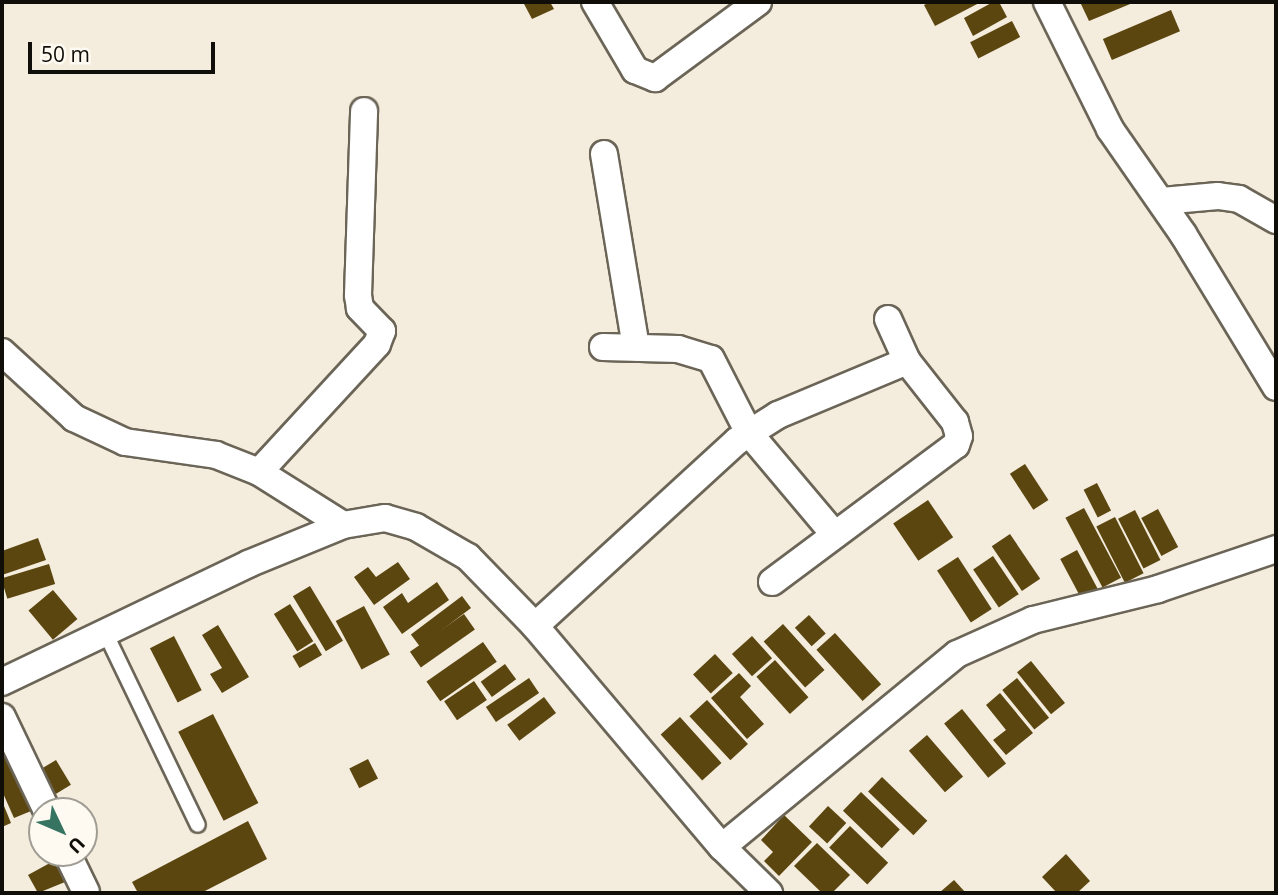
<!DOCTYPE html>
<style>
body{margin:0}
#map{position:relative;width:1278px;height:895px;overflow:hidden;background:#f4ecdd;font-family:"Open Sans",sans-serif}
div>[style]{position:absolute}
[style*='--x']{left:calc(var(--x)*1px);top:calc(var(--y)*1px);width:calc(var(--w)*1px);rotate:calc(var(--a)*1deg)}
.building>*{inset:0;background:#5b4610;transform-origin:0 0}
.roads{filter:drop-shadow(2px 0 #6b6557) drop-shadow(-2px 0 #6b6557) drop-shadow(0 2px #6b6557) drop-shadow(0 -2px #6b6557)}
.service>*{height:14px;margin:-7px;padding:0 7px;transform-origin:7px;border-radius:7px;background:#fff}
.minor>*{height:26px;margin:-13px;padding:0 13px;transform-origin:13px;border-radius:13px;background:#fff}
span{translate:-50% -50%;white-space:nowrap;text-align:center;line-height:1.15;-webkit-text-stroke:7px #fefaf1;paint-order:stroke}
.frame{position:absolute;inset:0;border:4px solid #100e09;pointer-events:none}
.north{position:absolute;left:28px;top:797px;width:70px;height:70px;box-sizing:border-box;background:#fefaf1;border:2px solid #9f9c94;border-radius:50%;rotate:134deg;font-size:19px;font-weight:700;line-height:28px;text-align:center;color:#100e09}
.north::after{content:'';display:block;margin:auto;width:24px;height:32px;background:#367461;clip-path:polygon(50% 0,100% 100%,50% 72%,0 100%)}
.scale{position:absolute;left:28px;top:42px;width:187px;height:32px;box-sizing:border-box;border:4px solid #100e09;border-top:0;padding-left:9px;font-size:21px;line-height:24px;white-space:nowrap;color:#100e09;-webkit-text-stroke:5px #fefaf1;paint-order:stroke}
</style>
<div id="map">
<div class="building">
<i style="clip-path:polygon(523px 2px,550px 2px,554px 9px,532px 19px)"></i>
<i style="clip-path:polygon(930px 2px,981px 2px,935px 26px,924px 5px)"></i>
<i style="clip-path:polygon(993px 2px,999px 2px,1007px 17px,973px 36px,964px 18px)"></i>
<i style="clip-path:polygon(1080px 2px,1135px 2px,1089px 21px)"></i>
<i style="left:1171px;top:10px;width:23px;height:74px;rotate:67deg"></i>
<i style="left:1012px;top:21px;width:18px;height:47px;rotate:63deg"></i>
<i style="left:1025px;top:464px;width:43px;height:18px;rotate:57deg"></i>
<i style="left:1097px;top:483px;width:31px;height:15px;rotate:63deg"></i>
<i style="left:928px;top:500px;width:45px;height:42px;rotate:56deg"></i>
<i style="left:1084px;top:508px;width:79px;height:21px;rotate:62deg"></i>
<i style="left:1158px;top:509px;width:43px;height:19px;rotate:62deg"></i>
<i style="left:1135px;top:510px;width:56px;height:19px;rotate:63deg"></i>
<i style="left:1115px;top:517px;width:63px;height:21px;rotate:63deg"></i>
<i style="left:1010px;top:534px;width:54px;height:22px;rotate:56deg"></i>
<i style="clip-path:polygon(38px 538px,46px 560px,2px 575px,2px 551px)"></i>
<i style="left:1077px;top:550px;width:44px;height:19px;rotate:62deg"></i>
<i style="left:993px;top:556px;width:46px;height:24px;rotate:56deg"></i>
<i style="left:958px;top:557px;width:62px;height:25px;rotate:57deg"></i>
<i style="clip-path:polygon(398px 562px,410px 579px,374px 605px,354px 577px,368px 567px,376px 577px)"></i>
<i style="left:49px;top:564px;width:21px;height:50px;rotate:73deg"></i>
<i style="clip-path:polygon(437px 582px,449px 600px,402px 634px,383px 607px,402px 593px,408px 603px)"></i>
<i style="left:310px;top:586px;width:64px;height:20px;rotate:59deg"></i>
<i style="left:53px;top:590px;width:38px;height:32px;rotate:50deg"></i>
<i style="left:462px;top:596px;width:15px;height:64px;rotate:53deg"></i>
<i style="left:290px;top:604px;width:44px;height:19px;rotate:58deg"></i>
<i style="left:364px;top:606px;width:55px;height:32px;rotate:62deg"></i>
<i style="left:464px;top:614px;width:19px;height:66px;rotate:55deg"></i>
<i style="left:809px;top:615px;width:25px;height:19px;rotate:48deg"></i>
<i style="left:783px;top:624px;width:62px;height:26px;rotate:48deg"></i>
<i style="clip-path:polygon(218px 625px,249px 677px,222px 693px,210px 674px,222px 668px,202px 635px)"></i>
<i style="left:835px;top:633px;width:69px;height:25px;rotate:48deg"></i>
<i style="left:174px;top:636px;width:61px;height:27px;rotate:63deg"></i>
<i style="left:752px;top:636px;width:30px;height:27px;rotate:48deg"></i>
<i style="left:483px;top:642px;width:24px;height:69px;rotate:55deg"></i>
<i style="left:315px;top:643px;width:14px;height:26px;rotate:60deg"></i>
<i style="left:715px;top:654px;width:26px;height:30px;rotate:47deg"></i>
<i style="left:775px;top:660px;width:50px;height:25px;rotate:48deg"></i>
<i style="left:1031px;top:661px;width:54px;height:18px;rotate:51deg"></i>
<i style="left:505px;top:664px;width:19px;height:30px;rotate:54deg"></i>
<i style="clip-path:polygon(739px 673px,751px 686px,740px 697px,764px 724px,747px 739px,711px 698px)"></i>
<i style="left:529px;top:678px;width:18px;height:52px;rotate:56deg"></i>
<i style="left:1017px;top:678px;width:51px;height:19px;rotate:51deg"></i>
<i style="left:474px;top:681px;width:23px;height:36px;rotate:56deg"></i>
<i style="clip-path:polygon(1000px 693px,1033px 733px,1006px 755px,993px 740px,1006px 730px,986px 705px)"></i>
<i style="left:544px;top:697px;width:20px;height:46px;rotate:53deg"></i>
<i style="left:707px;top:700px;width:60px;height:24px;rotate:47deg"></i>
<i style="left:962px;top:709px;width:70px;height:23px;rotate:51deg"></i>
<i style="left:213px;top:714px;width:100px;height:39px;rotate:63deg"></i>
<i style="left:680px;top:717px;width:62px;height:26px;rotate:48deg"></i>
<i style="left:927px;top:735px;width:55px;height:24px;rotate:49deg"></i>
<i style="clip-path:polygon(12px 753px,36px 809px,14px 818px,2px 791px,2px 757px)"></i>
<i style="left:368px;top:759px;width:22px;height:21px;rotate:63deg"></i>
<i style="left:56px;top:760px;width:29px;height:22px;rotate:59deg"></i>
<i style="left:882px;top:777px;width:63px;height:20px;rotate:44deg"></i>
<i style="left:861px;top:792px;width:54px;height:26px;rotate:44deg"></i>
<i style="clip-path:polygon(2px 801px,11px 823px,2px 827px)"></i>
<i style="left:828px;top:806px;width:25px;height:28px;rotate:43deg"></i>
<i style="clip-path:polygon(784px 815px,812px 842px,779px 876px,764px 861px,773px 852px,761px 840px)"></i>
<i style="clip-path:polygon(248px 821px,267px 859px,201px 893px,138px 893px,132px 882px)"></i>
<i style="left:850px;top:826px;width:53px;height:30px;rotate:44deg"></i>
<i style="clip-path:polygon(817px 843px,850px 875px,832px 893px,822px 893px,794px 866px)"></i>
<i style="clip-path:polygon(1066px 854px,1090px 881px,1077px 893px,1057px 893px,1042px 877px)"></i>
<i style="clip-path:polygon(59px 858px,70px 880px,38px 893px,28px 875px)"></i>
<i style="clip-path:polygon(954px 880px,966px 893px,939px 893px)"></i>
</div>
<div class="roads">
<div class="service">
<i style="--x:104;--y:630;--w:216;--a:64.3"></i>
</div>
<div class="minor">
<i style="--x:595;--y:2;--w:79;--a:59.5"></i>
<i style="--x:635;--y:70;--w:22;--a:22"></i>
<i style="--x:655;--y:78;--w:128;--a:-36.4"></i>
<i style="--x:1047;--y:2;--w:142;--a:63.6"></i>
<i style="--x:1110;--y:129;--w:128;--a:55.2"></i>
<i style="--x:1183;--y:234;--w:179;--a:58.7"></i>
<i style="--x:604;--y:154;--w:196;--a:80.6"></i>
<i style="--x:1162;--y:201;--w:56;--a:-5.1"></i>
<i style="--x:1218;--y:196;--w:21;--a:8"></i>
<i style="--x:1239;--y:199;--w:43;--a:29.6"></i>
<i style="--x:603;--y:347;--w:75;--a:1.5"></i>
<i style="--x:678;--y:349;--w:34;--a:17"></i>
<i style="--x:711;--y:359;--w:83;--a:62.8"></i>
<i style="--x:749;--y:433;--w:133;--a:49.9"></i>
<i style="--x:2;--y:352;--w:98;--a:42.5"></i>
<i style="--x:74;--y:418;--w:56;--a:25.2"></i>
<i style="--x:125;--y:442;--w:92;--a:8.1"></i>
<i style="--x:216;--y:455;--w:46;--a:21.6"></i>
<i style="--x:259;--y:472;--w:99;--a:32.2"></i>
<i style="--x:259;--y:472;--w:174;--a:-47.3"></i>
<i style="--x:377;--y:344;--w:14;--a:-69"></i>
<i style="--x:382;--y:331;--w:32;--a:-134"></i>
<i style="--x:360;--y:308;--w:13;--a:-99"></i>
<i style="--x:358;--y:295;--w:184;--a:-88.1"></i>
<i style="--x:772;--y:582;--w:229;--a:-36.7"></i>
<i style="--x:956;--y:445;--w:9;--a:-72"></i>
<i style="--x:959;--y:436;--w:15;--a:-106"></i>
<i style="--x:955;--y:422;--w:78;--a:-128.2"></i>
<i style="--x:907;--y:361;--w:46;--a:-114.3"></i>
<i style="--x:535;--y:626;--w:274;--a:-42.5"></i>
<i style="--x:737;--y:441;--w:49;--a:-32.4"></i>
<i style="--x:778;--y:415;--w:140;--a:-22.7"></i>
<i style="--x:2;--y:682;--w:273;--a:-25.6"></i>
<i style="--x:248;--y:564;--w:103;--a:-22.3"></i>
<i style="--x:343;--y:525;--w:43;--a:-9.5"></i>
<i style="--x:385;--y:518;--w:32;--a:16"></i>
<i style="--x:416;--y:527;--w:60;--a:30"></i>
<i style="--x:468;--y:557;--w:96;--a:45.8"></i>
<i style="--x:535;--y:626;--w:289;--a:49.8"></i>
<i style="--x:722;--y:847;--w:66;--a:44.4"></i>
<i style="--x:2;--y:717;--w:104;--a:64.4"></i>
<i style="--x:722;--y:847;--w:304;--a:-39.4"></i>
<i style="--x:957;--y:654;--w:83;--a:-24.1"></i>
<i style="--x:1033;--y:620;--w:129;--a:-13.9"></i>
<i style="--x:1158;--y:589;--w:125;--a:-18.7"></i>
<i style="--x:67;--y:853;--w:43;--a:64"></i>
</div>
</div>
<div class="frame"></div>
<div class="north">U</div>
<div class="scale">50 m</div>
</div>
